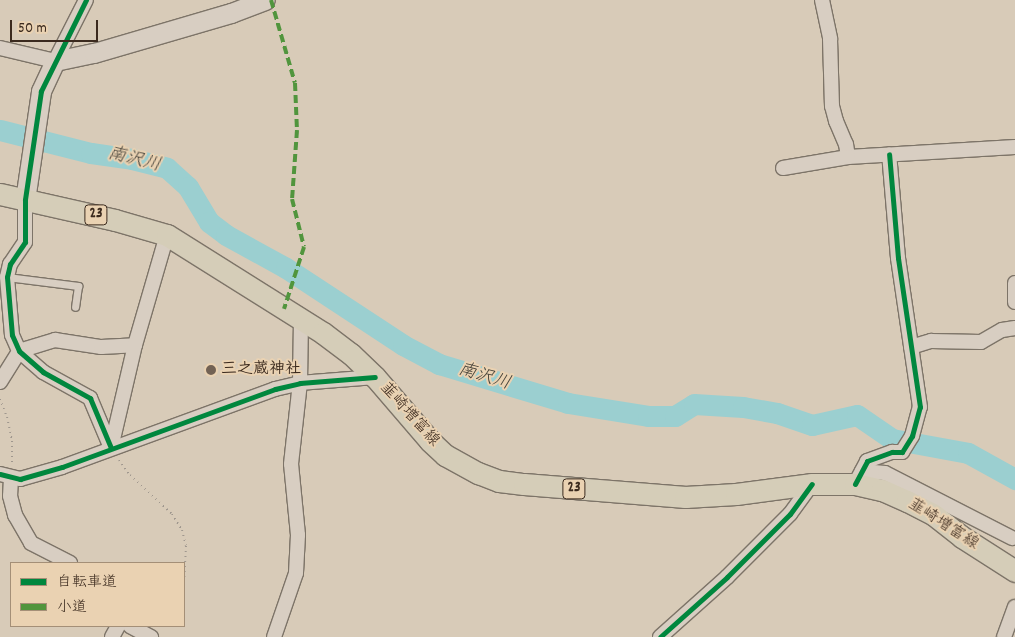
<!DOCTYPE html>
<meta charset="utf-8">
<style>
body{margin:0}
#map{position:relative;width:1015px;height:637px;overflow:hidden;background:#d8cbb8;font-family:Dekko,"Klee One",sans-serif}
div>[style]{position:absolute}
[style*='--x']{left:calc(var(--x)*1px);top:calc(var(--y)*1px);width:calc(var(--w)*1px);rotate:calc(var(--a)*1deg)}
.river>*{height:21px;margin:-10.5px;padding:0 10.5px;transform-origin:10.5px;border-radius:10.5px;background:#9bcfd0}
.path>*{height:2px;margin-top:-1px;transform-origin:0;background:repeating-linear-gradient(90deg,#9f978e 0 1px,transparent 0 5px)}
.roads{filter:drop-shadow(1px 0 #7d7468) drop-shadow(-1px 0 #7d7468) drop-shadow(0 1px #7d7468) drop-shadow(0 -1px #7d7468)}
.lane>*{height:7px;margin:-3.5px;padding:0 3.5px;transform-origin:3.5px;border-radius:3.5px;background:#d8cec2}
.street>*{height:14px;margin:-7px;padding:0 7px;transform-origin:7px;border-radius:7px;background:#d8cec2}
.secondary>*{height:19px;margin:-9.5px;padding:0 9.5px;transform-origin:9.5px;border-radius:9.5px;background:#d8cec2}
.primary>*{height:21px;margin:-10.5px;padding:0 10.5px;transform-origin:10.5px;border-radius:10.5px;background:#d5cdb8}
.quiet>*{height:4px;margin-top:-2px;transform-origin:0;background:repeating-linear-gradient(90deg,#51953d 0 8px,transparent 0 12px)}
.cycleway>*{height:5px;margin:-2.5px;padding:0 2.5px;transform-origin:2.5px;border-radius:2.5px;background:#00873e}
.dots>*{width:14px;height:14px;translate:-50% -50%;box-sizing:border-box;border:2px solid #ead2b2;border-radius:50%}
span{translate:-50% -50%;white-space:nowrap;text-align:center;line-height:1.15;-webkit-text-stroke:4px #ead2b2;paint-order:stroke}
.shield-label span{padding:1px 4px;background:#ead2b2;border:1px solid;border-radius:4px;-webkit-text-stroke-width:0}
.shield-label{font-size:15px;color:#3b2a1e;font-weight:700}
.poi-label{font-size:16px;color:#3b2a1e;font-weight:700}
.left{translate:0 -50%;text-align:left}
.street-label{font-size:16px;color:#3b2a1e}
.water-label{font-size:18px;color:#46433a;font-style:italic}
.legend{position:absolute;left:10px;top:562px;width:175px;height:65px;box-sizing:border-box;background:#ead2b2;border:1px solid #a48f77;margin:0;padding:6px 9px;list-style:none;font-size:15px;color:#3b2a1e}
.legend li{display:flex;align-items:center;gap:10px;height:25px}
.legend b{width:25px;border:1px solid #a48f77}
.scale{position:absolute;left:10px;top:20px;width:88px;height:22px;box-sizing:border-box;border:2px solid #3b2a1e;border-top:0;padding-left:6px;font-size:15px;line-height:18px;white-space:nowrap;color:#3b2a1e;-webkit-text-stroke:4px #ead2b2;paint-order:stroke}
</style>
<div id="map">
<div class="river">
<i style="--x:0;--y:130;--w:94;--a:14.2"></i>
<i style="--x:91;--y:153;--w:41;--a:8.3"></i>
<i style="--x:132;--y:159;--w:36;--a:14"></i>
<i style="--x:167;--y:168;--w:28;--a:42"></i>
<i style="--x:188;--y:187;--w:41;--a:59"></i>
<i style="--x:209;--y:222;--w:21;--a:37"></i>
<i style="--x:226;--y:235;--w:68;--a:28.8"></i>
<i style="--x:286;--y:268;--w:140;--a:33.3"></i>
<i style="--x:403;--y:345;--w:41;--a:27.8"></i>
<i style="--x:439;--y:364;--w:135;--a:16.8"></i>
<i style="--x:568;--y:403;--w:81;--a:9.2"></i>
<i style="--x:648;--y:416;--w:27;--a:0"></i>
<i style="--x:675;--y:416;--w:22;--a:-32"></i>
<i style="--x:694;--y:404;--w:49;--a:3.5"></i>
<i style="--x:743;--y:407;--w:35;--a:10"></i>
<i style="--x:777;--y:413;--w:37;--a:19"></i>
<i style="--x:812;--y:425;--w:46;--a:-12.5"></i>
<i style="--x:857;--y:415;--w:42;--a:34.4"></i>
<i style="--x:892;--y:439;--w:77;--a:10.4"></i>
<i style="--x:968;--y:453;--w:54;--a:29"></i>
</div>
<div class="path">
<i style="--x:0;--y:399;--w:19;--a:69"></i>
<i style="--x:7;--y:417;--w:25;--a:78"></i>
<i style="--x:12;--y:441;--w:23;--a:90"></i>
<i style="--x:119;--y:460;--w:19;--a:54"></i>
<i style="--x:130;--y:475;--w:57;--a:42.9"></i>
<i style="--x:172;--y:514;--w:19;--a:58"></i>
<i style="--x:182;--y:530;--w:16;--a:76"></i>
<i style="--x:186;--y:546;--w:35;--a:93"></i>
</div>
<div class="roads">
<div class="lane">
<i style="--x:7;--y:277;--w:72;--a:7.2"></i>
<i style="--x:78;--y:286;--w:21;--a:98"></i>
</div>
<div class="street">
<i style="--x:822;--y:0;--w:40;--a:78"></i>
<i style="--x:830;--y:39;--w:67;--a:88.3"></i>
<i style="--x:832;--y:106;--w:16;--a:75"></i>
<i style="--x:836;--y:121;--w:25;--a:67"></i>
<i style="--x:846;--y:144;--w:13;--a:81"></i>
<i style="--x:848;--y:157;--w:167;--a:-3.4"></i>
<i style="--x:0;--y:48;--w:57;--a:13.3"></i>
<i style="--x:55;--y:61;--w:68;--a:-63.1"></i>
<i style="--x:783;--y:168;--w:66;--a:-9.6"></i>
<i style="--x:25;--y:200;--w:42;--a:90"></i>
<i style="--x:25;--y:242;--w:27;--a:124"></i>
<i style="--x:10;--y:264;--w:13;--a:103"></i>
<i style="--x:7;--y:277;--w:58;--a:85.1"></i>
<i style="--x:12;--y:335;--w:17;--a:66"></i>
<i style="--x:19;--y:351;--w:32;--a:41"></i>
<i style="--x:43;--y:372;--w:54;--a:29"></i>
<i style="--x:90;--y:398;--w:54;--a:67.2"></i>
<i style="--x:1015;--y:283;--w:19;--a:90"></i>
<i style="--x:911;--y:347;--w:21;--a:-17"></i>
<i style="--x:931;--y:341;--w:50;--a:1.1"></i>
<i style="--x:981;--y:342;--w:24;--a:-30"></i>
<i style="--x:1002;--y:330;--w:13;--a:-9"></i>
<i style="--x:0;--y:382;--w:36;--a:-58"></i>
<i style="--x:19;--y:351;--w:38;--a:-17"></i>
<i style="--x:55;--y:340;--w:47;--a:8.7"></i>
<i style="--x:101;--y:347;--w:34;--a:-3"></i>
<i style="--x:135;--y:345;--w:115;--a:-73.8"></i>
<i style="--x:111;--y:448;--w:106;--a:-76.9"></i>
<i style="--x:862;--y:471;--w:23;--a:5"></i>
<i style="--x:885;--y:473;--w:143;--a:27.1"></i>
<i style="--x:0;--y:474;--w:21;--a:14"></i>
<i style="--x:20;--y:479;--w:44;--a:-15.9"></i>
<i style="--x:62;--y:467;--w:227;--a:-20.1"></i>
<i style="--x:275;--y:389;--w:26;--a:-13"></i>
<i style="--x:300;--y:383;--w:75;--a:-4.6"></i>
<i style="--x:11;--y:478;--w:18;--a:93"></i>
<i style="--x:10;--y:496;--w:20;--a:75"></i>
<i style="--x:15;--y:515;--w:32;--a:60"></i>
<i style="--x:31;--y:543;--w:44;--a:27.1"></i>
<i style="--x:855;--y:484;--w:26;--a:-62"></i>
<i style="--x:867;--y:461;--w:27;--a:-20"></i>
<i style="--x:892;--y:452;--w:10;--a:0"></i>
<i style="--x:902;--y:452;--w:19;--a:-58"></i>
<i style="--x:912;--y:436;--w:30;--a:-75"></i>
<i style="--x:920;--y:407;--w:151;--a:-98.4"></i>
<i style="--x:898;--y:258;--w:104;--a:-94.9"></i>
<i style="--x:130;--y:626;--w:24;--a:28"></i>
<i style="--x:112;--y:637;--w:13;--a:-61"></i>
<i style="--x:274;--y:637;--w:68;--a:-71"></i>
<i style="--x:296;--y:573;--w:38;--a:-87"></i>
<i style="--x:298;--y:535;--w:71;--a:-95.6"></i>
<i style="--x:291;--y:464;--w:81;--a:-83.7"></i>
<i style="--x:300;--y:383;--w:63;--a:-89.1"></i>
<i style="--x:660;--y:637;--w:90;--a:-41.8"></i>
<i style="--x:727;--y:577;--w:89;--a:-45"></i>
<i style="--x:790;--y:514;--w:37;--a:-54"></i>
<i style="--x:1004;--y:637;--w:32;--a:-70"></i>
</div>
<div class="secondary">
<i style="--x:25;--y:200;--w:110;--a:-81.6"></i>
<i style="--x:41;--y:91;--w:33;--a:-65"></i>
<i style="--x:55;--y:61;--w:40;--a:-12"></i>
<i style="--x:94;--y:53;--w:143;--a:-16.3"></i>
<i style="--x:231;--y:13;--w:36;--a:-21"></i>
</div>
<div class="primary">
<i style="--x:0;--y:194;--w:118;--a:12.7"></i>
<i style="--x:115;--y:220;--w:54;--a:16.1"></i>
<i style="--x:167;--y:235;--w:184;--a:32.1"></i>
<i style="--x:323;--y:333;--w:35;--a:37"></i>
<i style="--x:351;--y:354;--w:33;--a:44"></i>
<i style="--x:375;--y:377;--w:84;--a:49.3"></i>
<i style="--x:430;--y:441;--w:21;--a:43"></i>
<i style="--x:445;--y:455;--w:38;--a:29"></i>
<i style="--x:478;--y:473;--w:22;--a:21"></i>
<i style="--x:499;--y:481;--w:25;--a:7"></i>
<i style="--x:524;--y:484;--w:162;--a:4.6"></i>
<i style="--x:685;--y:497;--w:51;--a:-3.4"></i>
<i style="--x:736;--y:494;--w:77;--a:-7.5"></i>
<i style="--x:812;--y:484;--w:43;--a:0"></i>
<i style="--x:855;--y:484;--w:28;--a:13"></i>
<i style="--x:882;--y:490;--w:27;--a:24"></i>
<i style="--x:907;--y:501;--w:30;--a:27"></i>
<i style="--x:934;--y:515;--w:36;--a:38"></i>
<i style="--x:962;--y:537;--w:63;--a:32.7"></i>
</div>
</div>
<div class="quiet">
<i style="--x:271;--y:0;--w:86;--a:73.9"></i>
<i style="--x:295;--y:83;--w:47;--a:87.6"></i>
<i style="--x:297;--y:130;--w:69;--a:94.1"></i>
<i style="--x:292;--y:199;--w:49;--a:76"></i>
<i style="--x:304;--y:247;--w:65;--a:107.9"></i>
</div>
<div class="cycleway">
<i style="--x:86;--y:0;--w:102;--a:116.3"></i>
<i style="--x:41;--y:91;--w:110;--a:98.4"></i>
<i style="--x:25;--y:200;--w:42;--a:90"></i>
<i style="--x:25;--y:242;--w:27;--a:124"></i>
<i style="--x:10;--y:264;--w:13;--a:103"></i>
<i style="--x:7;--y:277;--w:58;--a:85.1"></i>
<i style="--x:12;--y:335;--w:17;--a:66"></i>
<i style="--x:19;--y:351;--w:32;--a:41"></i>
<i style="--x:43;--y:372;--w:54;--a:29"></i>
<i style="--x:90;--y:398;--w:54;--a:67.2"></i>
<i style="--x:0;--y:474;--w:21;--a:14"></i>
<i style="--x:20;--y:479;--w:44;--a:-15.9"></i>
<i style="--x:62;--y:467;--w:227;--a:-20.1"></i>
<i style="--x:275;--y:389;--w:26;--a:-13"></i>
<i style="--x:300;--y:383;--w:75;--a:-4.6"></i>
<i style="--x:855;--y:484;--w:26;--a:-62"></i>
<i style="--x:867;--y:461;--w:27;--a:-20"></i>
<i style="--x:892;--y:452;--w:10;--a:0"></i>
<i style="--x:902;--y:452;--w:19;--a:-58"></i>
<i style="--x:912;--y:436;--w:30;--a:-75"></i>
<i style="--x:920;--y:407;--w:151;--a:-98.4"></i>
<i style="--x:898;--y:258;--w:104;--a:-94.9"></i>
<i style="--x:660;--y:637;--w:90;--a:-41.8"></i>
<i style="--x:727;--y:577;--w:89;--a:-45"></i>
<i style="--x:790;--y:514;--w:37;--a:-54"></i>
</div>
<div class="dots">
<i style="left:211px;top:370px;background:#726254"></i>
</div>
<div class="shield-label">
<span style="left:96px;top:215px">23</span>
<span style="left:574px;top:489px">23</span>
</div>
<div class="poi-label">
<span class="left" style="left:221px;top:370px">三之蔵神社</span>
</div>
<div class="street-label">
<span style="left:409px;top:415px;rotate:48deg">韮崎増富線</span>
<span style="left:943px;top:525px;rotate:33deg">韮崎増富線</span>
</div>
<div class="water-label">
<span style="left:134px;top:161px;rotate:14deg">南沢川</span>
<span style="left:484px;top:378px;rotate:17deg">南沢川</span>
</div>
<ul class="legend">
<li><b style="height:6px;background:#00873e"></b>自転車道</li>
<li><b style="height:6px;background:#51953d"></b>小道</li>
</ul>
<div class="scale">50 m</div>
</div>
